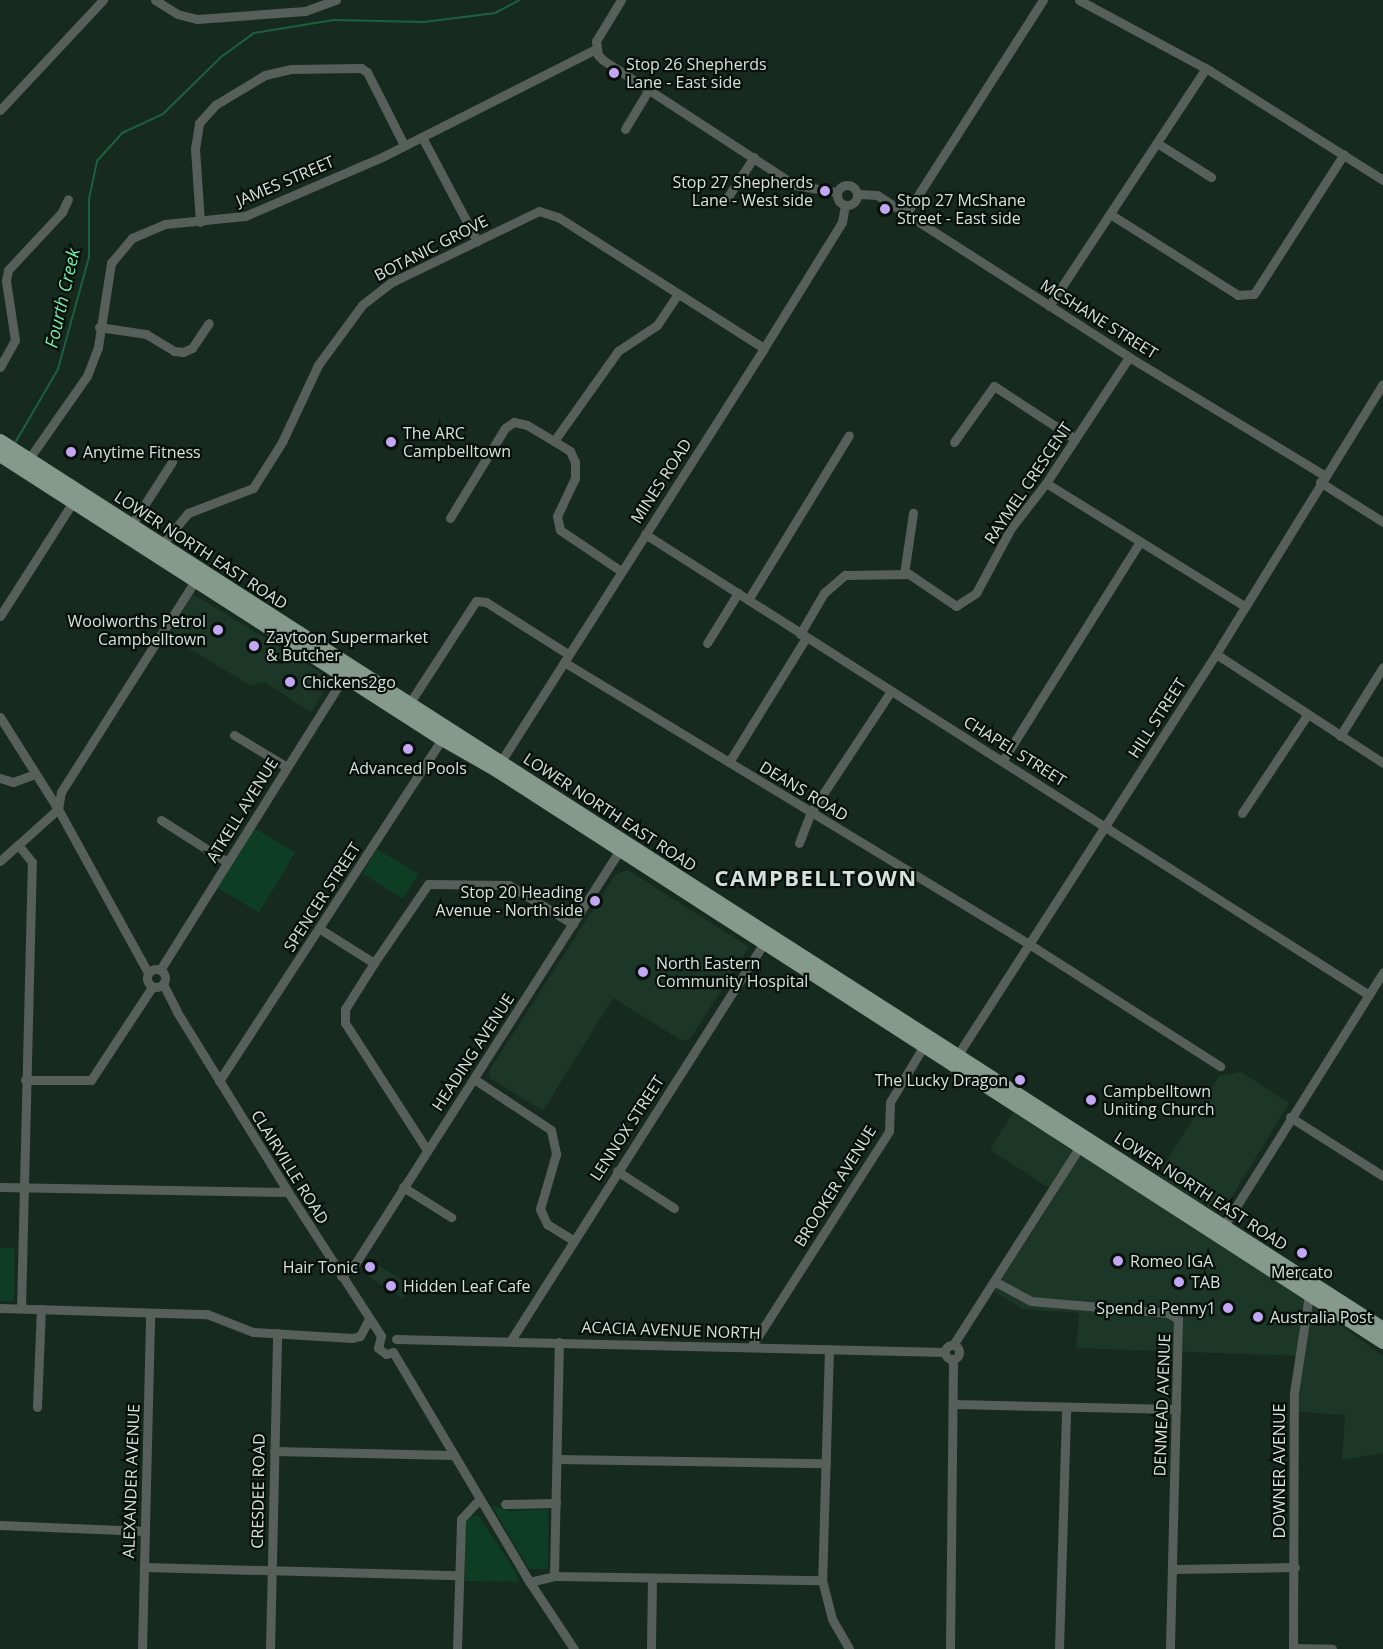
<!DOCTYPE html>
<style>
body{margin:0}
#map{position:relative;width:1383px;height:1649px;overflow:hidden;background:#172a1f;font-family:"Open Sans",sans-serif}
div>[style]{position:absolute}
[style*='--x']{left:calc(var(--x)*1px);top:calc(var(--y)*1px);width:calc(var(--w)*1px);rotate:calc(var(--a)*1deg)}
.built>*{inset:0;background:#1c3627}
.green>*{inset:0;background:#0e3d25;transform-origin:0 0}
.stream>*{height:2px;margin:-1px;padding:0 1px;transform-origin:1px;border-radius:1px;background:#1c613f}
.minor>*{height:9px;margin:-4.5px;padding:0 4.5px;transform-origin:4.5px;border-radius:4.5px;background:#565f59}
.minor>.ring{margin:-4.5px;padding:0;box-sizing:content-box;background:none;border:9px solid #565f59;border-radius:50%}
.primary>*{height:14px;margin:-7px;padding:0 7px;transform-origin:7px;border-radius:7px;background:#86998d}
.dots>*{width:16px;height:16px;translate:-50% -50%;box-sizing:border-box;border:3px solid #08100b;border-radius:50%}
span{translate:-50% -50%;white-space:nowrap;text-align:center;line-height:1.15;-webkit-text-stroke:4.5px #08100b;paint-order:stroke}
.poi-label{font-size:16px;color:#d6e1da}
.left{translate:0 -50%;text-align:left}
.right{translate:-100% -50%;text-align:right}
.street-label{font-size:16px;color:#d6e1da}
.water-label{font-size:18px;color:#78edad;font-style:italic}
.district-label{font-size:22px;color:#d6e1da;font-weight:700;letter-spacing:1.5px}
</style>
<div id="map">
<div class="built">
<i style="clip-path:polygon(193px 594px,332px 679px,311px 712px,264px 682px,251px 686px,168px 636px)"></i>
<i style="clip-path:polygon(628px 870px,749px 947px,690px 1039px,682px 1041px,613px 998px,543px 1111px,490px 1078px,489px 1071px,615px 875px)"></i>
<i style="clip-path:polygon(1241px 1072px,1289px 1103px,1221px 1215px,1158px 1176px,1219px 1076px)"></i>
<i style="clip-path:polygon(1013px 1112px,1313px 1304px,1383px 1356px,1383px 1453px,1342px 1460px,1345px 1415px,1298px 1412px,1302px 1356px,1076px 1348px,1079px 1313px,1023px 1309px,994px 1291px,1057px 1193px,990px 1150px)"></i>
<i style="clip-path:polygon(369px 1259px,411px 1286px,403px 1299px,372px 1279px,365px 1269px)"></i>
</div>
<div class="green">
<i style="left:254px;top:828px;width:48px;height:70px;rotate:31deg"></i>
<i style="left:377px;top:849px;width:48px;height:29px;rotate:31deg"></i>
<i style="left:0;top:1248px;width:14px;height:53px"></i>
<i style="clip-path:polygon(492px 1506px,511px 1511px,548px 1509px,548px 1569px,529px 1569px)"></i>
<i style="clip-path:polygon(478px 1515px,516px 1572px,519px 1582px,465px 1581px,465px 1524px,468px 1517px)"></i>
</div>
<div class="stream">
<i style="--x:15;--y:443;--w:86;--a:-59.8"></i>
<i style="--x:58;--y:369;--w:116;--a:-74.5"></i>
<i style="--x:89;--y:257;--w:58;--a:-90"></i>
<i style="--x:89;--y:199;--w:39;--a:-78"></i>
<i style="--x:97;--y:161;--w:38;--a:-48"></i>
<i style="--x:122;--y:133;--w:45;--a:-24.9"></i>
<i style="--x:163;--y:114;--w:81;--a:-44.5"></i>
<i style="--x:221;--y:57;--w:41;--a:-36"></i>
<i style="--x:254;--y:33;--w:81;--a:-9.2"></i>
<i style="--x:334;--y:20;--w:90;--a:1.3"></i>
<i style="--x:424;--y:22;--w:72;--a:-7.2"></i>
<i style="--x:495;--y:13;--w:27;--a:-28"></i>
</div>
<div class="minor">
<i style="--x:155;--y:0;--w:26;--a:32"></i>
<i style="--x:177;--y:14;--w:21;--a:14"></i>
<i style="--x:197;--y:19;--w:108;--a:-4.2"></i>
<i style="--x:305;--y:11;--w:33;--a:-20"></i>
<i style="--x:621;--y:0;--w:48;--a:121.4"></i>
<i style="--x:596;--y:41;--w:14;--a:82"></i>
<i style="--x:598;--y:55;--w:7;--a:45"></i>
<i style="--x:603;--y:60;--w:229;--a:33.1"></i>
<i style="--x:795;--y:185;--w:42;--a:9.7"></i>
<i style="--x:1079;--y:0;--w:148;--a:28.3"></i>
<i style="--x:1209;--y:70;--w:206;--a:32.3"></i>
<i style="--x:0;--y:110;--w:151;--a:-46.9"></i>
<i style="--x:625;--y:129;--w:47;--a:-59"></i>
<i style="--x:422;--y:137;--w:118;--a:62.1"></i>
<i style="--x:1157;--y:143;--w:64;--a:32.2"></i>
<i class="ring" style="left:837px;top:185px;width:11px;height:11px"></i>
<i style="--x:857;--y:194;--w:20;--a:3"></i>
<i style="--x:877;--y:195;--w:300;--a:32.7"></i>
<i style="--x:1129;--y:357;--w:228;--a:31.2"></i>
<i style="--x:727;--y:198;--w:49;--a:-56.6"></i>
<i style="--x:906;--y:214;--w:254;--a:-57.4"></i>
<i style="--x:1110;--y:214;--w:151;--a:32.3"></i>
<i style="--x:1238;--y:295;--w:16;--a:-4"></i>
<i style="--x:1254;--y:294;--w:166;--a:-57.3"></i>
<i style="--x:200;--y:222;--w:73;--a:-93.9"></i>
<i style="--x:195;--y:149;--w:26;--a:-81"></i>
<i style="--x:199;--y:123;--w:24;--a:-48"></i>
<i style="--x:215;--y:105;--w:58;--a:-31"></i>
<i style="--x:265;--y:75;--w:27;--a:-13"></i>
<i style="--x:291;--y:69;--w:70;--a:-0.8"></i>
<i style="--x:361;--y:68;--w:7;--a:34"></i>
<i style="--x:367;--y:72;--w:82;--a:63.1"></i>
<i style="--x:1049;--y:306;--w:284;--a:-56.6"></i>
<i style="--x:99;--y:327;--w:48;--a:8.5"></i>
<i style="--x:146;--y:334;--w:33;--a:31"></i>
<i style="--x:174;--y:351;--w:9;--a:6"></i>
<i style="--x:183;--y:352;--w:10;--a:-24"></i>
<i style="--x:192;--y:348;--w:30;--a:-56"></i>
<i style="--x:0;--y:367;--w:31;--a:-61"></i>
<i style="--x:15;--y:340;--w:60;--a:-98.7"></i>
<i style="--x:6;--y:281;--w:11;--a:-80"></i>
<i style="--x:8;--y:270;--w:79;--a:-47"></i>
<i style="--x:62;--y:212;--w:14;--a:-65"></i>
<i style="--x:554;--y:441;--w:19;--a:32"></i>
<i style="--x:570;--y:451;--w:12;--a:66"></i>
<i style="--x:575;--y:462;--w:16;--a:90"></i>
<i style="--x:575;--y:478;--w:42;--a:115.3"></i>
<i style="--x:557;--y:516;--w:14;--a:78"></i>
<i style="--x:560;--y:530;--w:73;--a:33.9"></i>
<i style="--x:954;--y:442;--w:69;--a:-54.5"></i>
<i style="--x:994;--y:386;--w:97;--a:33.2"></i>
<i style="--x:26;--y:463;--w:106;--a:-55"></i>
<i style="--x:87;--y:376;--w:31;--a:-69"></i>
<i style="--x:98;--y:347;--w:85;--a:-81.2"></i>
<i style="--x:111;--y:263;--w:33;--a:-50"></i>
<i style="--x:132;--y:238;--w:36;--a:-23"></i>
<i style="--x:165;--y:224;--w:80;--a:-5.7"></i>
<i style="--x:245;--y:216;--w:149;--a:-23.3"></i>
<i style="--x:382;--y:157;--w:240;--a:-26.8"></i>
<i style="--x:1320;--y:482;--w:75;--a:32.4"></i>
<i style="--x:1046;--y:483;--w:232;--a:31.8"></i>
<i style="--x:450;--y:518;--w:105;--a:-58.6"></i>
<i style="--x:505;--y:428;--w:11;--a:-34"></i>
<i style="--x:514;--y:422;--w:13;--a:13"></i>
<i style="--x:527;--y:425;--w:31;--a:31"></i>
<i style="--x:554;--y:441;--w:110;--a:-54.6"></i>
<i style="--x:618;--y:351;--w:47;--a:-33.7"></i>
<i style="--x:657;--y:325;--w:37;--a:-56"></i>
<i style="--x:132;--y:524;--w:74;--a:-57.2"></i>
<i style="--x:645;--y:534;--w:858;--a:32.49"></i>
<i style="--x:159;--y:548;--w:45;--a:-50.4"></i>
<i style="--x:188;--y:513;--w:70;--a:-21"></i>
<i style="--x:253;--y:488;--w:54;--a:-57.8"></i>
<i style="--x:282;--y:442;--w:85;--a:-64.9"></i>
<i style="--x:318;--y:365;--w:74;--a:-53.7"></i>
<i style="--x:362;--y:305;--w:36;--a:-38"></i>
<i style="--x:390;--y:283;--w:165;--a:-25.8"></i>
<i style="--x:539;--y:211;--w:20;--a:18"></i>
<i style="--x:558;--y:217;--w:244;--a:32.5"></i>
<i style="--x:904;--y:574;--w:62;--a:-81.6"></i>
<i style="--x:748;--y:600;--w:193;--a:-58.5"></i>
<i style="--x:0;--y:616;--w:135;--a:-57.4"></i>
<i style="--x:800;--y:634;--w:48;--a:-59.7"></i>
<i style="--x:824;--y:593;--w:28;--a:-41"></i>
<i style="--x:845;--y:575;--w:64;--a:-0.9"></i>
<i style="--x:909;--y:574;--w:57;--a:34.2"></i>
<i style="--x:956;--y:606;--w:24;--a:-33"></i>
<i style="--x:976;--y:593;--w:74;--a:-61.7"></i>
<i style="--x:1011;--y:528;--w:57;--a:-52.1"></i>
<i style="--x:1046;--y:483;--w:151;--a:-56.6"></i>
<i style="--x:707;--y:643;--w:59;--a:-58.2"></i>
<i style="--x:1216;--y:654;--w:199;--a:33.1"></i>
<i style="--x:564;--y:662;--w:544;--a:31.23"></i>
<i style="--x:1029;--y:944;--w:227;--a:32.6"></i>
<i style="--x:409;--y:704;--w:123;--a:-57"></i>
<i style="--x:476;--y:601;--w:10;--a:6"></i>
<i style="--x:486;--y:602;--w:97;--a:32.4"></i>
<i style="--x:0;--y:717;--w:109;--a:57.8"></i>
<i style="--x:58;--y:809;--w:187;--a:61.2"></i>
<i style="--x:234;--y:735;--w:62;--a:31.1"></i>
<i style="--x:1340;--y:736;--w:81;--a:-58.1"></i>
<i style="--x:1003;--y:760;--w:257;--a:-57.9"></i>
<i style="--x:729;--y:762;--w:146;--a:-58.2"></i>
<i style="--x:498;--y:766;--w:495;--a:-57.5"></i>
<i style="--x:764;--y:348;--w:148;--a:-58.2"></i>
<i style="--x:842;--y:222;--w:17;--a:-80"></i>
<i style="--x:0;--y:778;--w:14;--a:17"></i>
<i style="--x:13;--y:782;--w:23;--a:-20"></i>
<i style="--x:1242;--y:813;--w:118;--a:-56.4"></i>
<i style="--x:161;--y:820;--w:78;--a:32.5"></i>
<i style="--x:799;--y:843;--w:33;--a:-69"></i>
<i style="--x:811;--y:812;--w:145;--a:-56.5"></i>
<i style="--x:0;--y:861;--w:24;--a:-42"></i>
<i style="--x:320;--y:929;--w:64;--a:32.2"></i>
<i class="ring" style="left:147px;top:969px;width:9px;height:9px"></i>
<i style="--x:160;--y:970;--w:352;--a:-57.9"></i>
<i style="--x:163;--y:984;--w:31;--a:63"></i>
<i style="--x:177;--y:1012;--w:211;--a:58.3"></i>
<i style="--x:288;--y:1192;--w:171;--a:57.1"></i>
<i style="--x:955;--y:1059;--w:482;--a:-57.2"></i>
<i style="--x:1216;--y:654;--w:317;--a:-58.3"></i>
<i style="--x:474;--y:1079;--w:92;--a:33.5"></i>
<i style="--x:551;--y:1130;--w:25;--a:78"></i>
<i style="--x:556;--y:1154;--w:57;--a:106.2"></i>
<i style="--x:540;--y:1209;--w:17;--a:65"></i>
<i style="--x:547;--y:1224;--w:31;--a:32"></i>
<i style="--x:25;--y:1080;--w:66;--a:0"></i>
<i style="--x:91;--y:1080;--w:111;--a:-56.7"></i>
<i style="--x:219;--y:1081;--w:412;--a:-56.9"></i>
<i style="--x:1290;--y:1117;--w:110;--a:32.4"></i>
<i style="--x:427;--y:1150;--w:151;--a:-122.8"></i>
<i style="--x:345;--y:1023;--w:14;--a:-90"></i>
<i style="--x:345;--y:1009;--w:54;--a:-57.8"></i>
<i style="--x:374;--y:963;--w:96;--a:-55.6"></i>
<i style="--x:428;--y:884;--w:81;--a:0.7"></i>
<i style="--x:509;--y:885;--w:75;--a:31.4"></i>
<i style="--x:617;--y:1171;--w:68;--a:33"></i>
<i style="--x:0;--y:1187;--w:288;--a:1"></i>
<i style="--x:403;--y:1187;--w:57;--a:32"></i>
<i style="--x:1222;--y:1229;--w:303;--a:-57.9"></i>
<i style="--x:341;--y:1276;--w:18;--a:-41"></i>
<i style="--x:355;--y:1264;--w:495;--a:-57.4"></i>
<i style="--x:994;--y:1281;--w:42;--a:28.4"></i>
<i style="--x:1031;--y:1301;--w:138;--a:5"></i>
<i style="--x:1168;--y:1313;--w:12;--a:31"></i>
<i style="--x:1178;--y:1319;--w:330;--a:91.4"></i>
<i style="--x:0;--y:1308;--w:207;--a:1.7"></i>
<i style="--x:207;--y:1314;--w:49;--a:21.4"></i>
<i style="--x:253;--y:1332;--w:99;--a:3.5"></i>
<i style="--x:352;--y:1338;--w:8;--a:-14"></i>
<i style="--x:360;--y:1336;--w:19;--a:-62"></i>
<i style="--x:21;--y:1308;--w:446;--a:-88.6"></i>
<i style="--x:32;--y:862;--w:22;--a:-129"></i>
<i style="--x:18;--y:845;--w:54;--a:-42"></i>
<i style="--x:58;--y:809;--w:17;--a:-80"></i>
<i style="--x:61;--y:792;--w:256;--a:-57.6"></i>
<i style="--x:381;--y:1336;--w:12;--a:104"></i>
<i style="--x:378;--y:1348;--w:10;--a:37"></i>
<i style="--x:386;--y:1354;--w:7;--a:-16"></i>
<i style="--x:396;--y:1339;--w:549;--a:1.36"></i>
<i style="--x:511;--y:1340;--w:474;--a:-57.5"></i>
<i class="ring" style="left:945px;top:1345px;width:5px;height:5px"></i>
<i style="--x:953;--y:1345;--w:241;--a:-57.4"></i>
<i style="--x:751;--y:1347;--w:256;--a:-57.4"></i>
<i style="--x:889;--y:1131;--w:29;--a:-88"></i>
<i style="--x:890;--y:1102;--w:70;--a:-59"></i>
<i style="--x:829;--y:1349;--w:231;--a:91.7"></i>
<i style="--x:822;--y:1580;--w:40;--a:75.6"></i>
<i style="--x:832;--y:1619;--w:34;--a:60"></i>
<i style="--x:393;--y:1352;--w:263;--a:59.3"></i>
<i style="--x:527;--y:1578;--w:85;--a:56.5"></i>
<i style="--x:954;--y:1404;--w:222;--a:1.3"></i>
<i style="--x:37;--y:1407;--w:98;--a:-87.7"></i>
<i style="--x:274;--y:1451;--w:178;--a:1.3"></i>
<i style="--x:557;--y:1459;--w:269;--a:0.9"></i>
<i style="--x:505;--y:1504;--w:51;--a:-1.1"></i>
<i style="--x:0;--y:1525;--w:145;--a:2.4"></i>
<i style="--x:144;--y:1567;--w:314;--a:1.5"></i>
<i style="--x:1172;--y:1569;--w:123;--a:-0.9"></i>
<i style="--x:554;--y:1576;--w:234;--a:-88.8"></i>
<i style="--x:529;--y:1582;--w:26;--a:-13"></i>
<i style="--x:554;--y:1576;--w:268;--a:0.9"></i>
<i style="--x:1293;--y:1648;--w:39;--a:1"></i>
<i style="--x:142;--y:1649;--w:336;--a:-88.6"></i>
<i style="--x:270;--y:1649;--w:316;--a:-88.7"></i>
<i style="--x:457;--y:1649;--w:130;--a:-88.2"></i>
<i style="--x:461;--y:1519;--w:26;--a:-47"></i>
<i style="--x:651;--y:1649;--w:70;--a:-89.2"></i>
<i style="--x:950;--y:1649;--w:290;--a:-89.4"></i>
<i style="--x:1059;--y:1649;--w:242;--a:-88.3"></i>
<i style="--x:1293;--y:1649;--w:256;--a:-89.8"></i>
<i style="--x:1294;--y:1393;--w:99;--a:-81.3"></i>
</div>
<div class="primary">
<i style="--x:0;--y:441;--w:1644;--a:32.7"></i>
<i style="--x:0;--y:455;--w:525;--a:32.72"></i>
<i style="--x:442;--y:739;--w:61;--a:29.5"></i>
<i style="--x:495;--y:769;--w:1057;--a:32.83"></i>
</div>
<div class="dots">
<i style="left:614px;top:73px;background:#c3a7f2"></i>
<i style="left:825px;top:191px;background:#c3a7f2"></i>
<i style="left:885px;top:209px;background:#c3a7f2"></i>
<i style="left:391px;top:442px;background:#c3a7f2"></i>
<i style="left:71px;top:452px;background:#c3a7f2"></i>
<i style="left:218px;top:630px;background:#c3a7f2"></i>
<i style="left:254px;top:646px;background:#c3a7f2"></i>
<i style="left:290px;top:682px;background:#c3a7f2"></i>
<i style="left:408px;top:749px;background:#c3a7f2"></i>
<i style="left:595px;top:901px;background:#c3a7f2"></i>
<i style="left:643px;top:972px;background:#c3a7f2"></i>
<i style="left:1020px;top:1080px;background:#c3a7f2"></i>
<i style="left:1091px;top:1100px;background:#c3a7f2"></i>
<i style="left:1302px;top:1253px;background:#c3a7f2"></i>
<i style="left:1118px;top:1261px;background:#c3a7f2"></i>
<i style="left:370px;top:1267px;background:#c3a7f2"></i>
<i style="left:1179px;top:1282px;background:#c3a7f2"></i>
<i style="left:391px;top:1286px;background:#c3a7f2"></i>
<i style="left:1228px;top:1308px;background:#c3a7f2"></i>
<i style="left:1258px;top:1317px;background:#c3a7f2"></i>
</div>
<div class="poi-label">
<span class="left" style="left:626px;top:73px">Stop 26 Shepherds<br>Lane - East side</span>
<span class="right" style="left:813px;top:191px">Stop 27 Shepherds<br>Lane - West side</span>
<span class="left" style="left:897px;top:209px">Stop 27 McShane<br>Street - East side</span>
<span class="left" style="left:403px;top:442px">The ARC<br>Campbelltown</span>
<span class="left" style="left:83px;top:452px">Anytime Fitness</span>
<span class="right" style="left:206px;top:630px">Woolworths Petrol<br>Campbelltown</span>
<span class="left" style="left:266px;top:646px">Zaytoon Supermarket<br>&amp; Butcher</span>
<span class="left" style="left:302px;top:682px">Chickens2go</span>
<span style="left:408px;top:768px">Advanced Pools</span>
<span class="right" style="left:583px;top:901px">Stop 20 Heading<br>Avenue - North side</span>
<span class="left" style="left:656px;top:972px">North Eastern<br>Community Hospital</span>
<span class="right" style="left:1008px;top:1080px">The Lucky Dragon</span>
<span class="left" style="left:1103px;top:1100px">Campbelltown<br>Uniting Church</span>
<span class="left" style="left:1130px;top:1261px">Romeo IGA</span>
<span class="right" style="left:358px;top:1267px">Hair Tonic</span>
<span style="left:1302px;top:1272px">Mercato</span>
<span class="left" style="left:1191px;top:1282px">TAB</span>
<span class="left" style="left:403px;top:1286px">Hidden Leaf Cafe</span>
<span class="right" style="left:1216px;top:1308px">Spend a Penny1</span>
<span class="left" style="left:1270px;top:1317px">Australia Post</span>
</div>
<div class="street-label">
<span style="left:285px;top:181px;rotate:-23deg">JAMES STREET</span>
<span style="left:431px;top:248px;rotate:-27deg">BOTANIC GROVE</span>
<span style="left:1099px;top:319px;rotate:32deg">MCSHANE STREET</span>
<span style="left:661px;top:481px;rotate:-57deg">MINES ROAD</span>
<span style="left:1028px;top:483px;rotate:-56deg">RAYMEL CRESCENT</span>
<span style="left:201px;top:550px;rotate:33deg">LOWER NORTH EAST ROAD</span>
<span style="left:1157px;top:718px;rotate:-57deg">HILL STREET</span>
<span style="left:1015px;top:751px;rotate:32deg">CHAPEL STREET</span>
<span style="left:804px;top:791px;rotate:31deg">DEANS ROAD</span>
<span style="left:242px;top:810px;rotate:-58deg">ATKELL AVENUE</span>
<span style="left:610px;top:812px;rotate:33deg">LOWER NORTH EAST ROAD</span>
<span style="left:322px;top:897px;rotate:-57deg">SPENCER STREET</span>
<span style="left:473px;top:1052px;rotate:-57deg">HEADING AVENUE</span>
<span style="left:627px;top:1128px;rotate:-57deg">LENNOX STREET</span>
<span style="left:290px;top:1167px;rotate:58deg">CLAIRVILLE ROAD</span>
<span style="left:835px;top:1186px;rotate:-58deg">BROOKER AVENUE</span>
<span style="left:1201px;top:1191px;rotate:33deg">LOWER NORTH EAST ROAD</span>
<span style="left:671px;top:1330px;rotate:2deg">ACACIA AVENUE NORTH</span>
<span style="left:1162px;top:1405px;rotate:-88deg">DENMEAD AVENUE</span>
<span style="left:1279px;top:1471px;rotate:-90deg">DOWNER AVENUE</span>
<span style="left:131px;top:1481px;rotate:-88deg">ALEXANDER AVENUE</span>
<span style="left:258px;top:1491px;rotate:-89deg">CRESDEE ROAD</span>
</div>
<div class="water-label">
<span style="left:62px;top:298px;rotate:-77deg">Fourth Creek</span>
</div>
<div class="district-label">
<span style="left:816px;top:878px">CAMPBELLTOWN</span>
</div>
</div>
